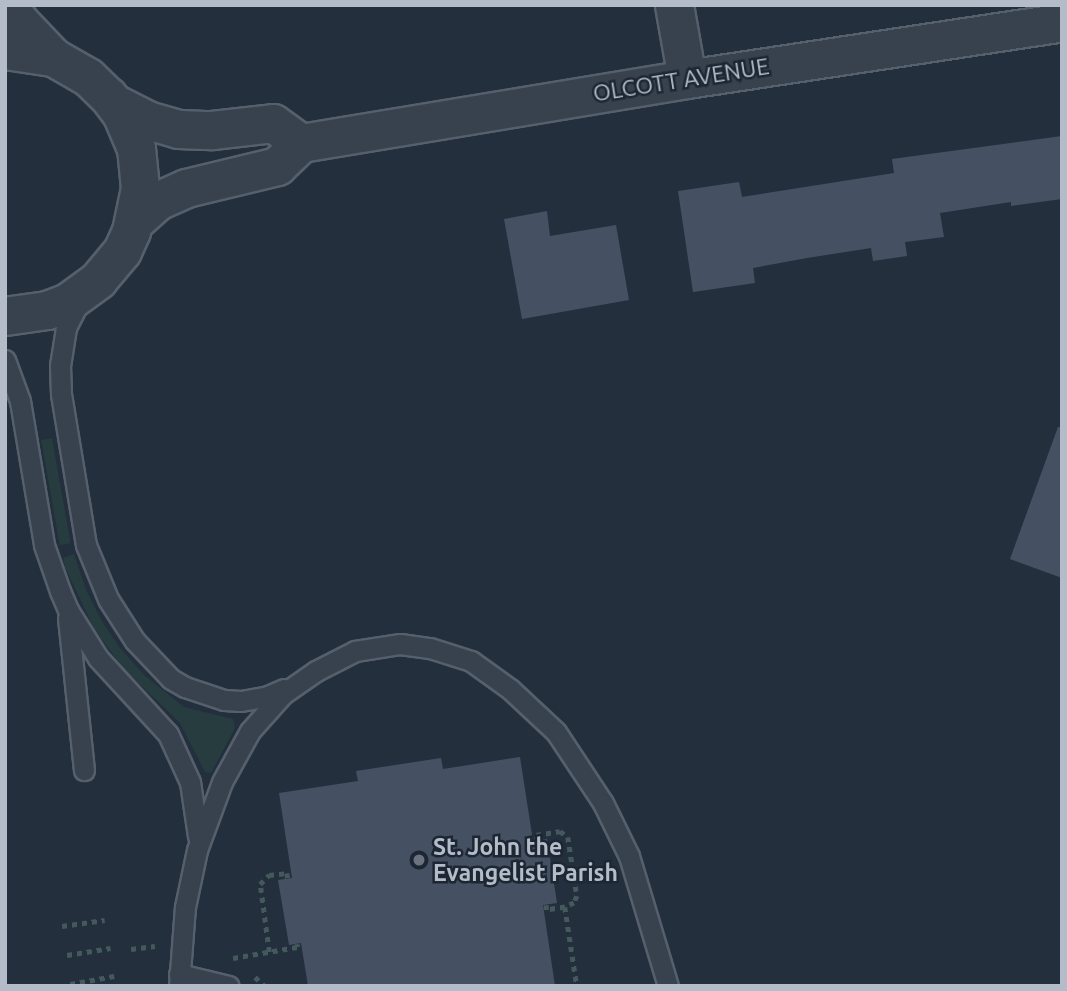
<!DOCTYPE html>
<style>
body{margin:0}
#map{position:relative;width:1067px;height:991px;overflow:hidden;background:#242f3e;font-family:Ubuntu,sans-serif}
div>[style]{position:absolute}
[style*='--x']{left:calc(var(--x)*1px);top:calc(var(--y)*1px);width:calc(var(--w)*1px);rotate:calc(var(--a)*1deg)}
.green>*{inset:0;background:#263c3f;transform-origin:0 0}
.building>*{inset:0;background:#455162}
.path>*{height:4.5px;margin-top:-2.25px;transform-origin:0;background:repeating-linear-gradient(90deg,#44595c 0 5px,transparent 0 10px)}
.roads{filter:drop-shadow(2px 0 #565f6c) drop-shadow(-2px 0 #565f6c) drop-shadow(0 2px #565f6c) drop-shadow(0 -2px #565f6c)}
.service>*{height:19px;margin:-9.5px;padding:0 9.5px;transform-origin:9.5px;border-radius:9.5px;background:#38414e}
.minor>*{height:37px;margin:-18.5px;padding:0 18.5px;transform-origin:18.5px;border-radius:18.5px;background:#38414e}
.dots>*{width:19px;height:19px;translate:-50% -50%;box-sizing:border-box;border:4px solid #1d2633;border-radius:50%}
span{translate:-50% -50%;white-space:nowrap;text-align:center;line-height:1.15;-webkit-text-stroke:5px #1d2633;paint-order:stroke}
.street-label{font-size:23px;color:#b4bcc9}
.poi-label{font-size:23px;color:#b4bcc9;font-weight:700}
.left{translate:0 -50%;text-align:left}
.frame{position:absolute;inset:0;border:7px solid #b4bcc9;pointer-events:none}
</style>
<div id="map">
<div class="green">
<i style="left:52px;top:438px;width:107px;height:11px;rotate:80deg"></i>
<i style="clip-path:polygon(74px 554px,87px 592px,103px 623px,120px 648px,144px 675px,184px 707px,233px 719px,235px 728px,211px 773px,205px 772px,180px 723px,124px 669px,94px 629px,65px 567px,63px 558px)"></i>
</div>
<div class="building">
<i style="clip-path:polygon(1062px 136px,1062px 199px,1011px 206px,1011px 202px,940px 213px,944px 237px,905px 242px,907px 256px,873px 261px,871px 248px,807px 258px,753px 268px,755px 283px,693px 292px,678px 191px,739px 182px,742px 197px,894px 173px,892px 159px)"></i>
<i style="clip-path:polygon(547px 211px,550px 236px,616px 225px,629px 300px,522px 319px,504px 219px)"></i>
<i style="clip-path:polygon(1058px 427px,1062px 427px,1062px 578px,1010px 559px)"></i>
<i style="clip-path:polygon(520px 757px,533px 841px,547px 839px,557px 903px,543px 905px,555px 986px,308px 986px,301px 943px,289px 945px,278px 880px,292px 878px,279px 793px,358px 781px,356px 771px,441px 758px,443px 769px)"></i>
</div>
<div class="path">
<i style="--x:537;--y:841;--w:6;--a:-99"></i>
<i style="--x:536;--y:835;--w:24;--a:-9"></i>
<i style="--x:560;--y:831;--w:10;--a:37"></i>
<i style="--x:568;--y:837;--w:60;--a:81.3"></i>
<i style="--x:577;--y:896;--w:8;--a:113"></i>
<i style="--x:574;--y:903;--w:10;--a:156"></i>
<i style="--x:565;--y:907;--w:19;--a:171"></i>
<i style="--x:546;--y:910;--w:5;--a:-90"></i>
<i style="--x:565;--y:907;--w:80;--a:81.4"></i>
<i style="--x:62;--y:926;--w:43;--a:-7.9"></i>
<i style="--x:131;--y:949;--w:24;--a:-7"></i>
<i style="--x:269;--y:952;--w:69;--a:-97.5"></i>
<i style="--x:260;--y:884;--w:13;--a:-45"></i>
<i style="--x:269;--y:875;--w:18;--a:-6"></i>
<i style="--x:287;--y:873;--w:6;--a:81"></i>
<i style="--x:67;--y:955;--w:44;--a:-9.2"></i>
<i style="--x:233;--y:958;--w:65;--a:-9.8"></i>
<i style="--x:297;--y:947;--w:3;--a:-90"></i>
<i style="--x:255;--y:977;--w:13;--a:42"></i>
<i style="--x:70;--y:984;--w:45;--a:-10.3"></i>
</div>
<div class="roads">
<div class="service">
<i style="--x:81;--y:298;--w:34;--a:117"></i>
<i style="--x:66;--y:328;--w:37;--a:99"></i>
<i style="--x:60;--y:365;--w:29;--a:88"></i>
<i style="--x:61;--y:394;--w:153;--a:80.6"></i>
<i style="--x:86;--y:545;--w:58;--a:67.8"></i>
<i style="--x:108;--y:599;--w:50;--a:57.3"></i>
<i style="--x:135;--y:641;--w:52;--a:46.5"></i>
<i style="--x:171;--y:679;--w:16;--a:30"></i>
<i style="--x:185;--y:687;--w:41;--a:18.4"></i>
<i style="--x:224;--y:700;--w:17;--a:3"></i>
<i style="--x:241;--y:701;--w:27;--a:-10"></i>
<i style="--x:268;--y:696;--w:17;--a:-24"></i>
<i style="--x:5;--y:360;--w:44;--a:69.9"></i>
<i style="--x:20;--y:401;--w:146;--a:80.5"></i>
<i style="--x:44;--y:545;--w:49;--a:70.8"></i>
<i style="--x:60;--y:591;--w:21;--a:67"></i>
<i style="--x:68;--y:610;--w:57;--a:58"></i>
<i style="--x:98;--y:658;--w:103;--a:47.4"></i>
<i style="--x:168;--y:734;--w:53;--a:65.4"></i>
<i style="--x:190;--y:782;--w:55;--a:81.6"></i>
<i style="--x:68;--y:618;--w:153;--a:84"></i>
<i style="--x:179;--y:974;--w:51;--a:13.5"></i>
<i style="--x:179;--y:986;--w:79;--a:-85.7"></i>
<i style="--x:185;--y:907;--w:58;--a:-78.1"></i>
<i style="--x:197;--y:850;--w:72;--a:-69.8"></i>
<i style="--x:222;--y:782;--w:58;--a:-61.2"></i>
<i style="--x:250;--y:731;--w:50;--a:-48.3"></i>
<i style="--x:283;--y:694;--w:40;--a:-34.9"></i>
<i style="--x:316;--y:671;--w:44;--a:-27.1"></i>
<i style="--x:355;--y:651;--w:46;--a:-8.8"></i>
<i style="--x:400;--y:644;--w:30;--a:8"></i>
<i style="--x:430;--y:648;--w:43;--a:17.6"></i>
<i style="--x:471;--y:661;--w:48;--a:35.7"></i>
<i style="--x:510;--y:689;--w:63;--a:43.1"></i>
<i style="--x:556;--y:732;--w:85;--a:56.5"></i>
<i style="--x:603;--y:803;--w:59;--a:63.9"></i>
<i style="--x:629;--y:856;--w:136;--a:73.3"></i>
</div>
<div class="minor">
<i style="--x:9;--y:5;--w:17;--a:59"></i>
<i style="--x:18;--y:20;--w:51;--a:46.6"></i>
<i style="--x:674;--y:5;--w:75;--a:80"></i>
<i style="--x:5;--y:50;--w:49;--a:8.3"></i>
<i style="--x:53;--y:57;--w:40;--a:29.7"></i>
<i style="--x:88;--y:77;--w:28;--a:44"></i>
<i style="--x:108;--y:96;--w:21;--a:53"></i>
<i style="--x:121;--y:113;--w:38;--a:67"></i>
<i style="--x:136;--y:148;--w:40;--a:84.3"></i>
<i style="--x:140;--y:188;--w:44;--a:101.8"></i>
<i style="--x:131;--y:231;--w:22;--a:114"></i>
<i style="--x:122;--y:251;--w:38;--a:130"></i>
<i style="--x:98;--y:280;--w:37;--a:144"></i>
<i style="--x:68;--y:302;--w:22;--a:159"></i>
<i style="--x:47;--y:310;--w:42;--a:171.9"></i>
<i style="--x:114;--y:103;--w:37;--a:27"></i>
<i style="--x:147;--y:120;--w:32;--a:16"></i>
<i style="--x:178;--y:129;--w:34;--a:2"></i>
<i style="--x:212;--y:130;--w:61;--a:-6.5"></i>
<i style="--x:273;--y:123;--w:34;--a:36"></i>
<i style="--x:135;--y:221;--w:30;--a:-42"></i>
<i style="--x:157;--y:201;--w:32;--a:-24"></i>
<i style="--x:186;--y:188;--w:94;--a:-13.6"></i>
<i style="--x:277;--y:166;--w:33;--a:-44"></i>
<i style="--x:301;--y:143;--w:391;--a:-9.4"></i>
<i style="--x:687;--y:79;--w:379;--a:-8.6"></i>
</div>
</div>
<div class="dots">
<i style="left:419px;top:860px;background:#6b7280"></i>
</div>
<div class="street-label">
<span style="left:681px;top:80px;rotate:-9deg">OLCOTT AVENUE</span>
</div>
<div class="poi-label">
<span class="left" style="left:433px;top:860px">St. John the<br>Evangelist Parish</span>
</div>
<div class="frame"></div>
</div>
